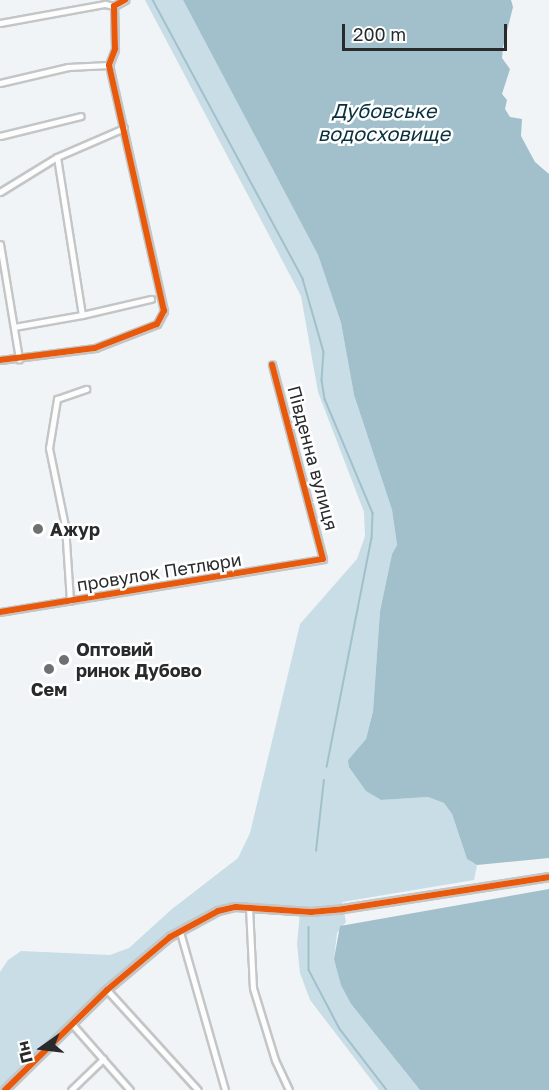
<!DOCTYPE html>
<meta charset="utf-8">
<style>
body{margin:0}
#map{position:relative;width:549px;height:1090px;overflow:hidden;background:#f0f4f6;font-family:"Golos Text",sans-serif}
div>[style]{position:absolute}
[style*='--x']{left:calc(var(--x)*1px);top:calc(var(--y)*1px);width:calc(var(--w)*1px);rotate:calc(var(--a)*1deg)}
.green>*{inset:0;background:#c8dde6}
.water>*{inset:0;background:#a2c0cb}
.stream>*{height:1.5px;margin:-0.75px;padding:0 0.75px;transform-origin:0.75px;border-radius:0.75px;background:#a2c0cb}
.roads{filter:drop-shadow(2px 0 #c3c6c7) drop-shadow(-2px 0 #c3c6c7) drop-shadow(0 2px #c3c6c7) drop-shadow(0 -2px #c3c6c7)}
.minor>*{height:5px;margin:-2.5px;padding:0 2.5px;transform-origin:2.5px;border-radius:2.5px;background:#fdfdfe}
.tertiary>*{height:6px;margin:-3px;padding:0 3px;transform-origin:3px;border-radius:3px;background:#fdfdfe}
.cycleway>*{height:6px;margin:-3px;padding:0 3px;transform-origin:3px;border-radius:3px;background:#e8590c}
.dots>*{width:16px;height:16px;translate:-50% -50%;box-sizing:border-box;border:3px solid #fff;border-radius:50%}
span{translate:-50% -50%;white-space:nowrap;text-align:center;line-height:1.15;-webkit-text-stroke:5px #fff;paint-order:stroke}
.street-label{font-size:18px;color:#282a2b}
.poi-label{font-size:18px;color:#282a2b;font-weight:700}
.left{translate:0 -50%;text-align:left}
.water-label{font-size:20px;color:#09313d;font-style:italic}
.north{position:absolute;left:12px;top:1018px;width:60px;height:60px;-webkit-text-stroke:4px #fff;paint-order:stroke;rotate:256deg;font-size:16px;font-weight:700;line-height:24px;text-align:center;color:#282a2b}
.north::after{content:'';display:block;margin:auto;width:21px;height:27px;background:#282a2b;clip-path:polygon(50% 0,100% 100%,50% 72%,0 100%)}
.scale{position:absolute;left:342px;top:24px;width:165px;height:27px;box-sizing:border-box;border:3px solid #282a2b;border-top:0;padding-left:8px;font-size:18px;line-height:21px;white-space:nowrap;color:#282a2b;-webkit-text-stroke:4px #fff;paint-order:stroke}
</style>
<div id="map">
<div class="green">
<i style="clip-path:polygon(145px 0,183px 0,318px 255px,341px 323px,354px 395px,392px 510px,397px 545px,392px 554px,380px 611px,373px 711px,366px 739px,348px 760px,367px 791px,381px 800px,428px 797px,444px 803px,452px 814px,467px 859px,477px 865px,474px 880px,342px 902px,346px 922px,337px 933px,334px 959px,351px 1004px,420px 1090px,379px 1090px,310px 1000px,300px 973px,297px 944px,300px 913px,308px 911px,270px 904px,235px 904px,199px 915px,169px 935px,105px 987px,0 1090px,0 972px,8px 960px,21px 951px,110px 955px,129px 948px,172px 909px,238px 858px,250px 833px,300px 624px,357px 559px,365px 536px,364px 512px,318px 392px,301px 296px)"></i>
</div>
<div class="water">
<i style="clip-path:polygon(183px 0,511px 0,513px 7px,503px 47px,502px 58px,510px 69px,502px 94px,507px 100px,505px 109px,510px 117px,522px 119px,521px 136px,535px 162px,549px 174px,549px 858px,477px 865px,467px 859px,452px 814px,444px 803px,428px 797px,381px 800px,366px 791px,349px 767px,348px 760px,366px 739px,373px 711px,380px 611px,392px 554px,397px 545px,392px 510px,354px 395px,341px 323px,318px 255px)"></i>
<i style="clip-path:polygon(549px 889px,549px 1090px,420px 1090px,351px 1004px,341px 985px,334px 959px,340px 926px)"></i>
</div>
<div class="stream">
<i style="--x:153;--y:0;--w:317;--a:61.7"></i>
<i style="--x:303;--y:279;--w:76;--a:74"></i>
<i style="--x:324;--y:352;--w:28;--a:94"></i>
<i style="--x:322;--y:380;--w:19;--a:81"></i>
<i style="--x:325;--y:399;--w:124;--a:67.2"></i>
<i style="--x:373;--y:513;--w:25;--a:92"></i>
<i style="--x:372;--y:538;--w:233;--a:101.1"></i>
<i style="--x:316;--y:851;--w:71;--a:-83.6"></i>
<i style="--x:309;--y:927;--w:43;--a:90"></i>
<i style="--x:309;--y:970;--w:67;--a:62.3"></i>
<i style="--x:340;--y:1029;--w:77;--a:52.4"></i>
</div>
<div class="roads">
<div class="minor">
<i style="--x:0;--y:23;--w:107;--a:-10.3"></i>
<i style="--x:105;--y:4;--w:9;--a:13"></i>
<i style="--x:0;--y:83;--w:70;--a:-13.2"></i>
<i style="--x:68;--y:67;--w:41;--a:-2.8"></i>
<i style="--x:0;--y:136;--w:83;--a:-13.9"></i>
<i style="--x:0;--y:192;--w:67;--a:-31.6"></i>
<i style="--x:57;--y:157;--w:73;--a:-23.4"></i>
<i style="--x:0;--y:244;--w:117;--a:80.6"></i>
<i style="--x:82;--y:315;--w:71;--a:-13.1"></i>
<i style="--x:14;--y:327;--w:69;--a:-10"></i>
<i style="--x:82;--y:315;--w:160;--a:-99"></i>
<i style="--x:0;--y:360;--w:96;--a:-7.2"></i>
<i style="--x:95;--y:348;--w:66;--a:-21.2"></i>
<i style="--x:157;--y:324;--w:15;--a:-62"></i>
<i style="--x:164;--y:311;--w:252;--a:-102.6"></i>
<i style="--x:109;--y:65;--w:17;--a:-69"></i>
<i style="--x:115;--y:49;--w:43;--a:-91.3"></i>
<i style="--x:114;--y:6;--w:13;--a:-29"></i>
<i style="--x:70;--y:601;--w:75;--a:-93.8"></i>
<i style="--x:65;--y:526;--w:80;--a:-101.6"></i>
<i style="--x:49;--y:448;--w:50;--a:-80.7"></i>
<i style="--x:57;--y:399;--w:31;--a:-19"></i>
<i style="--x:0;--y:612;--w:327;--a:-9.3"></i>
<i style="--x:323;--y:559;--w:201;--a:-104.7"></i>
<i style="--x:249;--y:907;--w:81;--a:87.2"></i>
<i style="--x:253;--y:988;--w:75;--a:73"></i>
<i style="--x:275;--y:1060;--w:33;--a:65"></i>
<i style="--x:180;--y:932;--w:164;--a:74.1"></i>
<i style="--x:107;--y:990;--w:135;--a:47.7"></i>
<i style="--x:72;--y:1024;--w:88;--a:48.7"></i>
<i style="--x:71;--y:1090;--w:45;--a:-44.1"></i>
</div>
<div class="tertiary">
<i style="--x:5;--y:1090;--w:143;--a:-44.4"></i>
<i style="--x:107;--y:990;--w:82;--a:-40.1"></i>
<i style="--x:170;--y:937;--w:55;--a:-28.4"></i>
<i style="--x:218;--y:911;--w:18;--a:-13"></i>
<i style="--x:236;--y:907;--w:75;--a:3.8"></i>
<i style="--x:311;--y:912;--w:32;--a:-5"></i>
<i style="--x:343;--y:909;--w:208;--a:-8.8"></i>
</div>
</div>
<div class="cycleway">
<i style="--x:0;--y:360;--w:96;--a:-7.2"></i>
<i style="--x:95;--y:348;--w:66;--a:-21.2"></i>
<i style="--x:157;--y:324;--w:15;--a:-62"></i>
<i style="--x:164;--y:311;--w:252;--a:-102.6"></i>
<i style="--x:109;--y:65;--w:17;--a:-69"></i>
<i style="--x:115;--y:49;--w:43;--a:-91.3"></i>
<i style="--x:114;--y:6;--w:13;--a:-29"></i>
<i style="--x:0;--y:612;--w:327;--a:-9.3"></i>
<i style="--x:323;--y:559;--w:201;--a:-104.7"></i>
<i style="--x:5;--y:1090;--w:143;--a:-44.4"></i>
<i style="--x:107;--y:990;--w:82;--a:-40.1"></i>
<i style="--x:170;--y:937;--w:55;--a:-28.4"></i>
<i style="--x:218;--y:911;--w:18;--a:-13"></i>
<i style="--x:236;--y:907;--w:75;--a:3.8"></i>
<i style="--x:311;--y:912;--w:32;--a:-5"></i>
<i style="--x:343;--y:909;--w:208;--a:-8.8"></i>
</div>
<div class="dots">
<i style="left:38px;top:529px;background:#6e7172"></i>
<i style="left:64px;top:660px;background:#6e7172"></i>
<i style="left:49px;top:669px;background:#6e7172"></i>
</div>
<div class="street-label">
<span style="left:313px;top:458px;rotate:75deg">Південна вулиця</span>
<span style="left:159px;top:572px;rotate:-9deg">провулок Петлюри</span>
</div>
<div class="poi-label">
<span class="left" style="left:50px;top:529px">Ажур</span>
<span class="left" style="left:76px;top:660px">Оптовий<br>ринок Дубово</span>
<span style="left:49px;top:689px">Сем</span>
</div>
<div class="water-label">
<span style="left:384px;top:122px">Дубовське<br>водосховище</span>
</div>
<div class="north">Пн</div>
<div class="scale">200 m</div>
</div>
